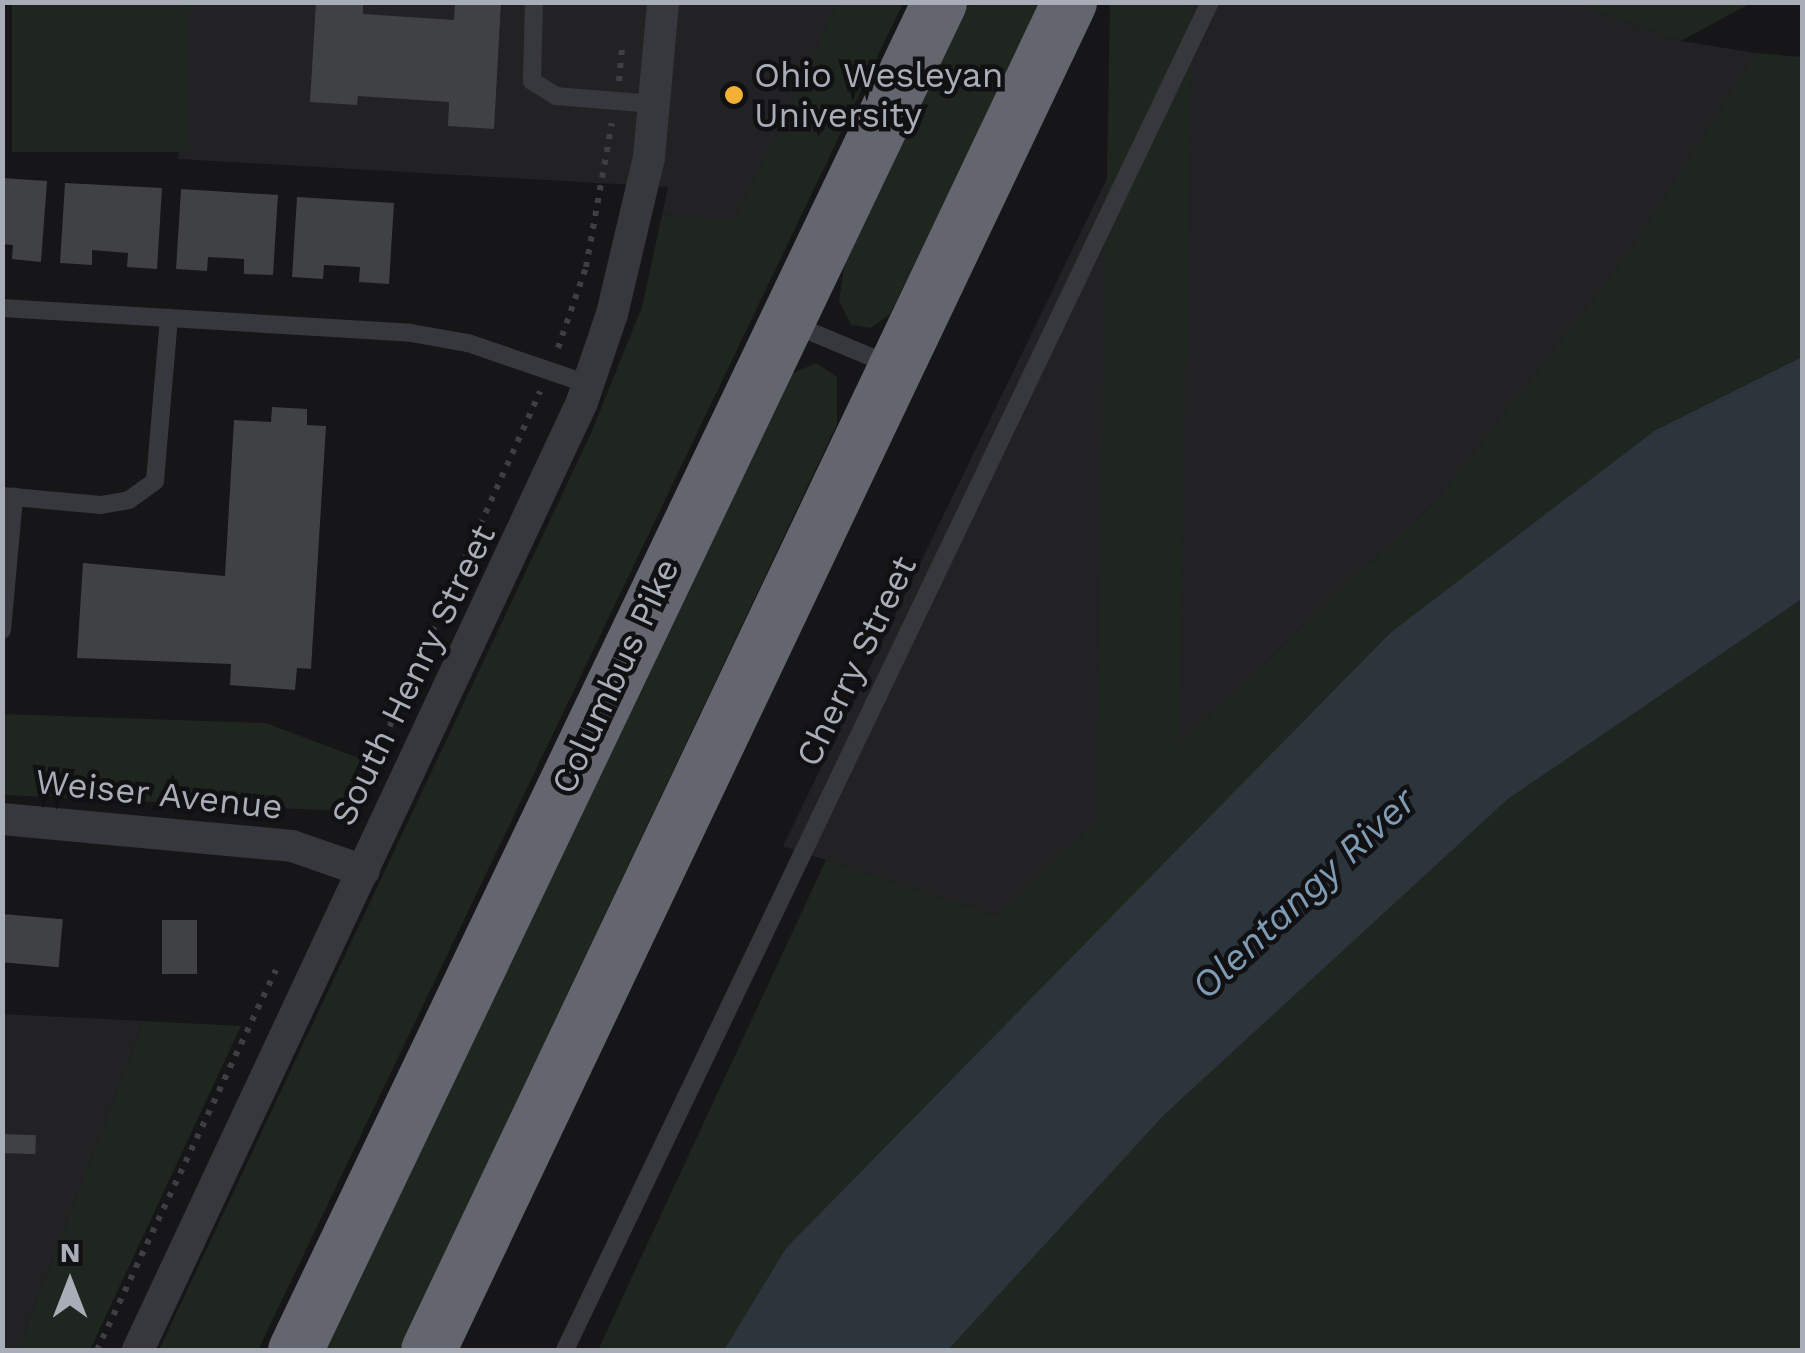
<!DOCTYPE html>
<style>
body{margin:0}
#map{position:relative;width:1805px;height:1353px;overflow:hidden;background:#161618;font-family:"Work Sans",sans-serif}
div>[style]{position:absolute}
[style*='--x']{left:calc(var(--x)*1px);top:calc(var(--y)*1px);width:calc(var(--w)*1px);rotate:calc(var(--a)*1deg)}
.built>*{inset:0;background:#222225}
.green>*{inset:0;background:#1e261f;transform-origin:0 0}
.water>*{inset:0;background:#2c353c}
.building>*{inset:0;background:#404145;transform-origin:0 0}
.path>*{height:6px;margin-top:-3px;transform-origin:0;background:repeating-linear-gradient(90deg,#3d3f44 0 5px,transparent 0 13px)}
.lane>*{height:18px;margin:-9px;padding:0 9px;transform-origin:9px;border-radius:9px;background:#37383d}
.street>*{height:32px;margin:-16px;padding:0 16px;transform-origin:16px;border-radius:16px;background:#37383d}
.highway>*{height:55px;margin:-27.5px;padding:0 27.5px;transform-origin:27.5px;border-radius:27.5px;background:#63666e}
.dots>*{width:28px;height:28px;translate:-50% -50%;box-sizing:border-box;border:5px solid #111113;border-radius:50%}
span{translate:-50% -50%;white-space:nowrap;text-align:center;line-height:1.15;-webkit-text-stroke:9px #111113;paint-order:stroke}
.poi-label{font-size:35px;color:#a8adb8}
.left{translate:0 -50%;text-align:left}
.street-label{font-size:35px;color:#a8adb8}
.water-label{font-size:38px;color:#7f9bb3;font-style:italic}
.frame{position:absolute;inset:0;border:5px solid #a8adb8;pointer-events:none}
.north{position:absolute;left:20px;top:1233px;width:100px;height:100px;-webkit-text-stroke:8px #111113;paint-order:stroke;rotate:0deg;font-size:28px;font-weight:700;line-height:40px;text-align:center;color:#a8adb8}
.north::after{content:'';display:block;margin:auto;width:35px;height:45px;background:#a8adb8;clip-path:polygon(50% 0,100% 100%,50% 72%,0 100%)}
</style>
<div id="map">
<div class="built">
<i style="clip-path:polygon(187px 3px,838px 3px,735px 221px,662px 215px,668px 187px,178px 159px)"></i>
<i style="clip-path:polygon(1192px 3px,1573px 3px,1681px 41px,1756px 53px,1629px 253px,1439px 498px,997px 916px,783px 846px)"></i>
<i style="clip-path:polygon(2px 1014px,144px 1021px,18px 1350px,2px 1350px)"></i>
</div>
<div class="green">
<i style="left:1110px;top:2px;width:82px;height:1493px;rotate:1deg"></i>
<i style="left:12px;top:3px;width:175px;height:149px"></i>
<i style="clip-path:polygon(838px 3px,903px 3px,258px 1350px,159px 1350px,592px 431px,642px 307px,662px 215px,735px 220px)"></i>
<i style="clip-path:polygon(969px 3px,1041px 3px,890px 314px,871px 328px,851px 325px,839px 301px,845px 261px)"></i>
<i style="clip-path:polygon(1573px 3px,1751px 3px,1681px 41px)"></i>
<i style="clip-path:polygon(1756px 53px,1802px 57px,1802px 357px,1654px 431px,1390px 633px,786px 1248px,724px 1350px,598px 1350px,826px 860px,997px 916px,1439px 498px,1629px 253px)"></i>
<i style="clip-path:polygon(816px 363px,837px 377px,837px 424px,399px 1350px,322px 1350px,786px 376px)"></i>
<i style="clip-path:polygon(1802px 599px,1802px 1350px,948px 1350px,1163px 1116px,1508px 799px)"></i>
<i style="clip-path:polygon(3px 714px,266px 723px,367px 761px,345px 811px,3px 795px)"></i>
<i style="clip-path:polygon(144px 1021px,241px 1026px,90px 1350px,18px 1350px)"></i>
</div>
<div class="water">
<i style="clip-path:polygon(1802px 357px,1802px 599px,1508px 799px,1163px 1116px,948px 1350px,724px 1350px,786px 1248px,1390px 633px,1654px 431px)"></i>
</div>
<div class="building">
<i style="clip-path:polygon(316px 2px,363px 5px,363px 14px,454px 20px,455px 2px,501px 2px,494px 129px,448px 126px,449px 102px,358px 96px,357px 105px,310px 102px)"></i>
<i style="clip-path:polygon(2px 178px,47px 181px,41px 262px,12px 259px,13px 245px,2px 244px)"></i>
<i style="clip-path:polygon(65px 183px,162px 188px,157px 269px,127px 267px,128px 253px,92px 250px,92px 265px,60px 263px)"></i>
<i style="clip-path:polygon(181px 189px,278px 195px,273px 275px,244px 274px,244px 259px,208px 257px,207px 271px,176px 269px)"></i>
<i style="clip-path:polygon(297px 197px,394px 203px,389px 284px,359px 282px,360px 267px,324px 265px,323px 279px,292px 277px)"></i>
<i style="clip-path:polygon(272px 407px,307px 409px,307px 425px,326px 426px,311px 669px,297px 668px,295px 690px,230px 685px,231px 664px,77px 658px,83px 563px,225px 576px,234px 420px,271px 422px)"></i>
<i style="left:2px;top:914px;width:61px;height:48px;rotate:5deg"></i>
<i style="left:162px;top:920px;width:35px;height:54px"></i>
<i style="left:2px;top:1134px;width:34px;height:19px;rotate:2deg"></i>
</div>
<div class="path">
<i style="--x:619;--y:81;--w:33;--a:-85"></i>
<i style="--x:558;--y:348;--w:86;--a:-70.9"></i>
<i style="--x:586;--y:267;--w:146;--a:-79.8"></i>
<i style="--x:379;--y:750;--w:393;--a:-65.8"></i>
<i style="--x:97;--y:1350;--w:420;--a:-64.8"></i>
</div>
<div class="lane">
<i style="--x:534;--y:2;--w:79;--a:91.5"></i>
<i style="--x:532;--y:81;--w:28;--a:32"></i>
<i style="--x:556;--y:96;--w:98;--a:4.7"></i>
<i style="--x:2;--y:308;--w:167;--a:3.4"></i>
<i style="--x:792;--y:324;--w:104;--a:22.6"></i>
<i style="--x:2;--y:496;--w:99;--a:5.2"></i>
<i style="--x:101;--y:505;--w:28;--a:-10"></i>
<i style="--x:129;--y:500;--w:32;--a:-36"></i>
<i style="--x:155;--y:481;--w:164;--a:-85.1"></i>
<i style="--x:169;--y:318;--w:242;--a:3.5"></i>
<i style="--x:411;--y:333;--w:58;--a:10"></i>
<i style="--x:468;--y:343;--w:127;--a:18.9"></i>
<i style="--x:2;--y:630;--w:134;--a:-84.8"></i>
<i style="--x:565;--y:1350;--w:1494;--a:-64.43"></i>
</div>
<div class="street">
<i style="--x:2;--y:819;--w:291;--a:5.3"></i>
<i style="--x:292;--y:846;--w:76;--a:19.1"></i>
<i style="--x:138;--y:1350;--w:1047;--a:-64.9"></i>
<i style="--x:582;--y:402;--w:93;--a:-71.2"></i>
<i style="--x:612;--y:314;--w:161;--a:-76.7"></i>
<i style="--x:649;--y:157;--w:156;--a:-84.8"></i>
</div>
<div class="highway">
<i style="--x:295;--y:1350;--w:1494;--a:-64.46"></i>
<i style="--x:428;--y:1350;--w:1493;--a:-64.57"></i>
</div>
<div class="dots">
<i style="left:734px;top:95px;background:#f2b134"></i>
</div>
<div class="poi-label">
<span class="left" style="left:754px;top:95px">Ohio Wesleyan<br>University</span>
</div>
<div class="street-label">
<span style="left:856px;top:661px;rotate:-64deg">Cherry Street</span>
<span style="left:413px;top:675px;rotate:-64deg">South Henry Street</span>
<span style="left:615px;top:676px;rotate:-65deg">Columbus Pike</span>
<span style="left:159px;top:794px;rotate:6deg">Weiser Avenue</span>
</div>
<div class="water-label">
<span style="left:1304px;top:894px;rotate:-43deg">Olentangy River</span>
</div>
<div class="frame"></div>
<div class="north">N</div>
</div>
